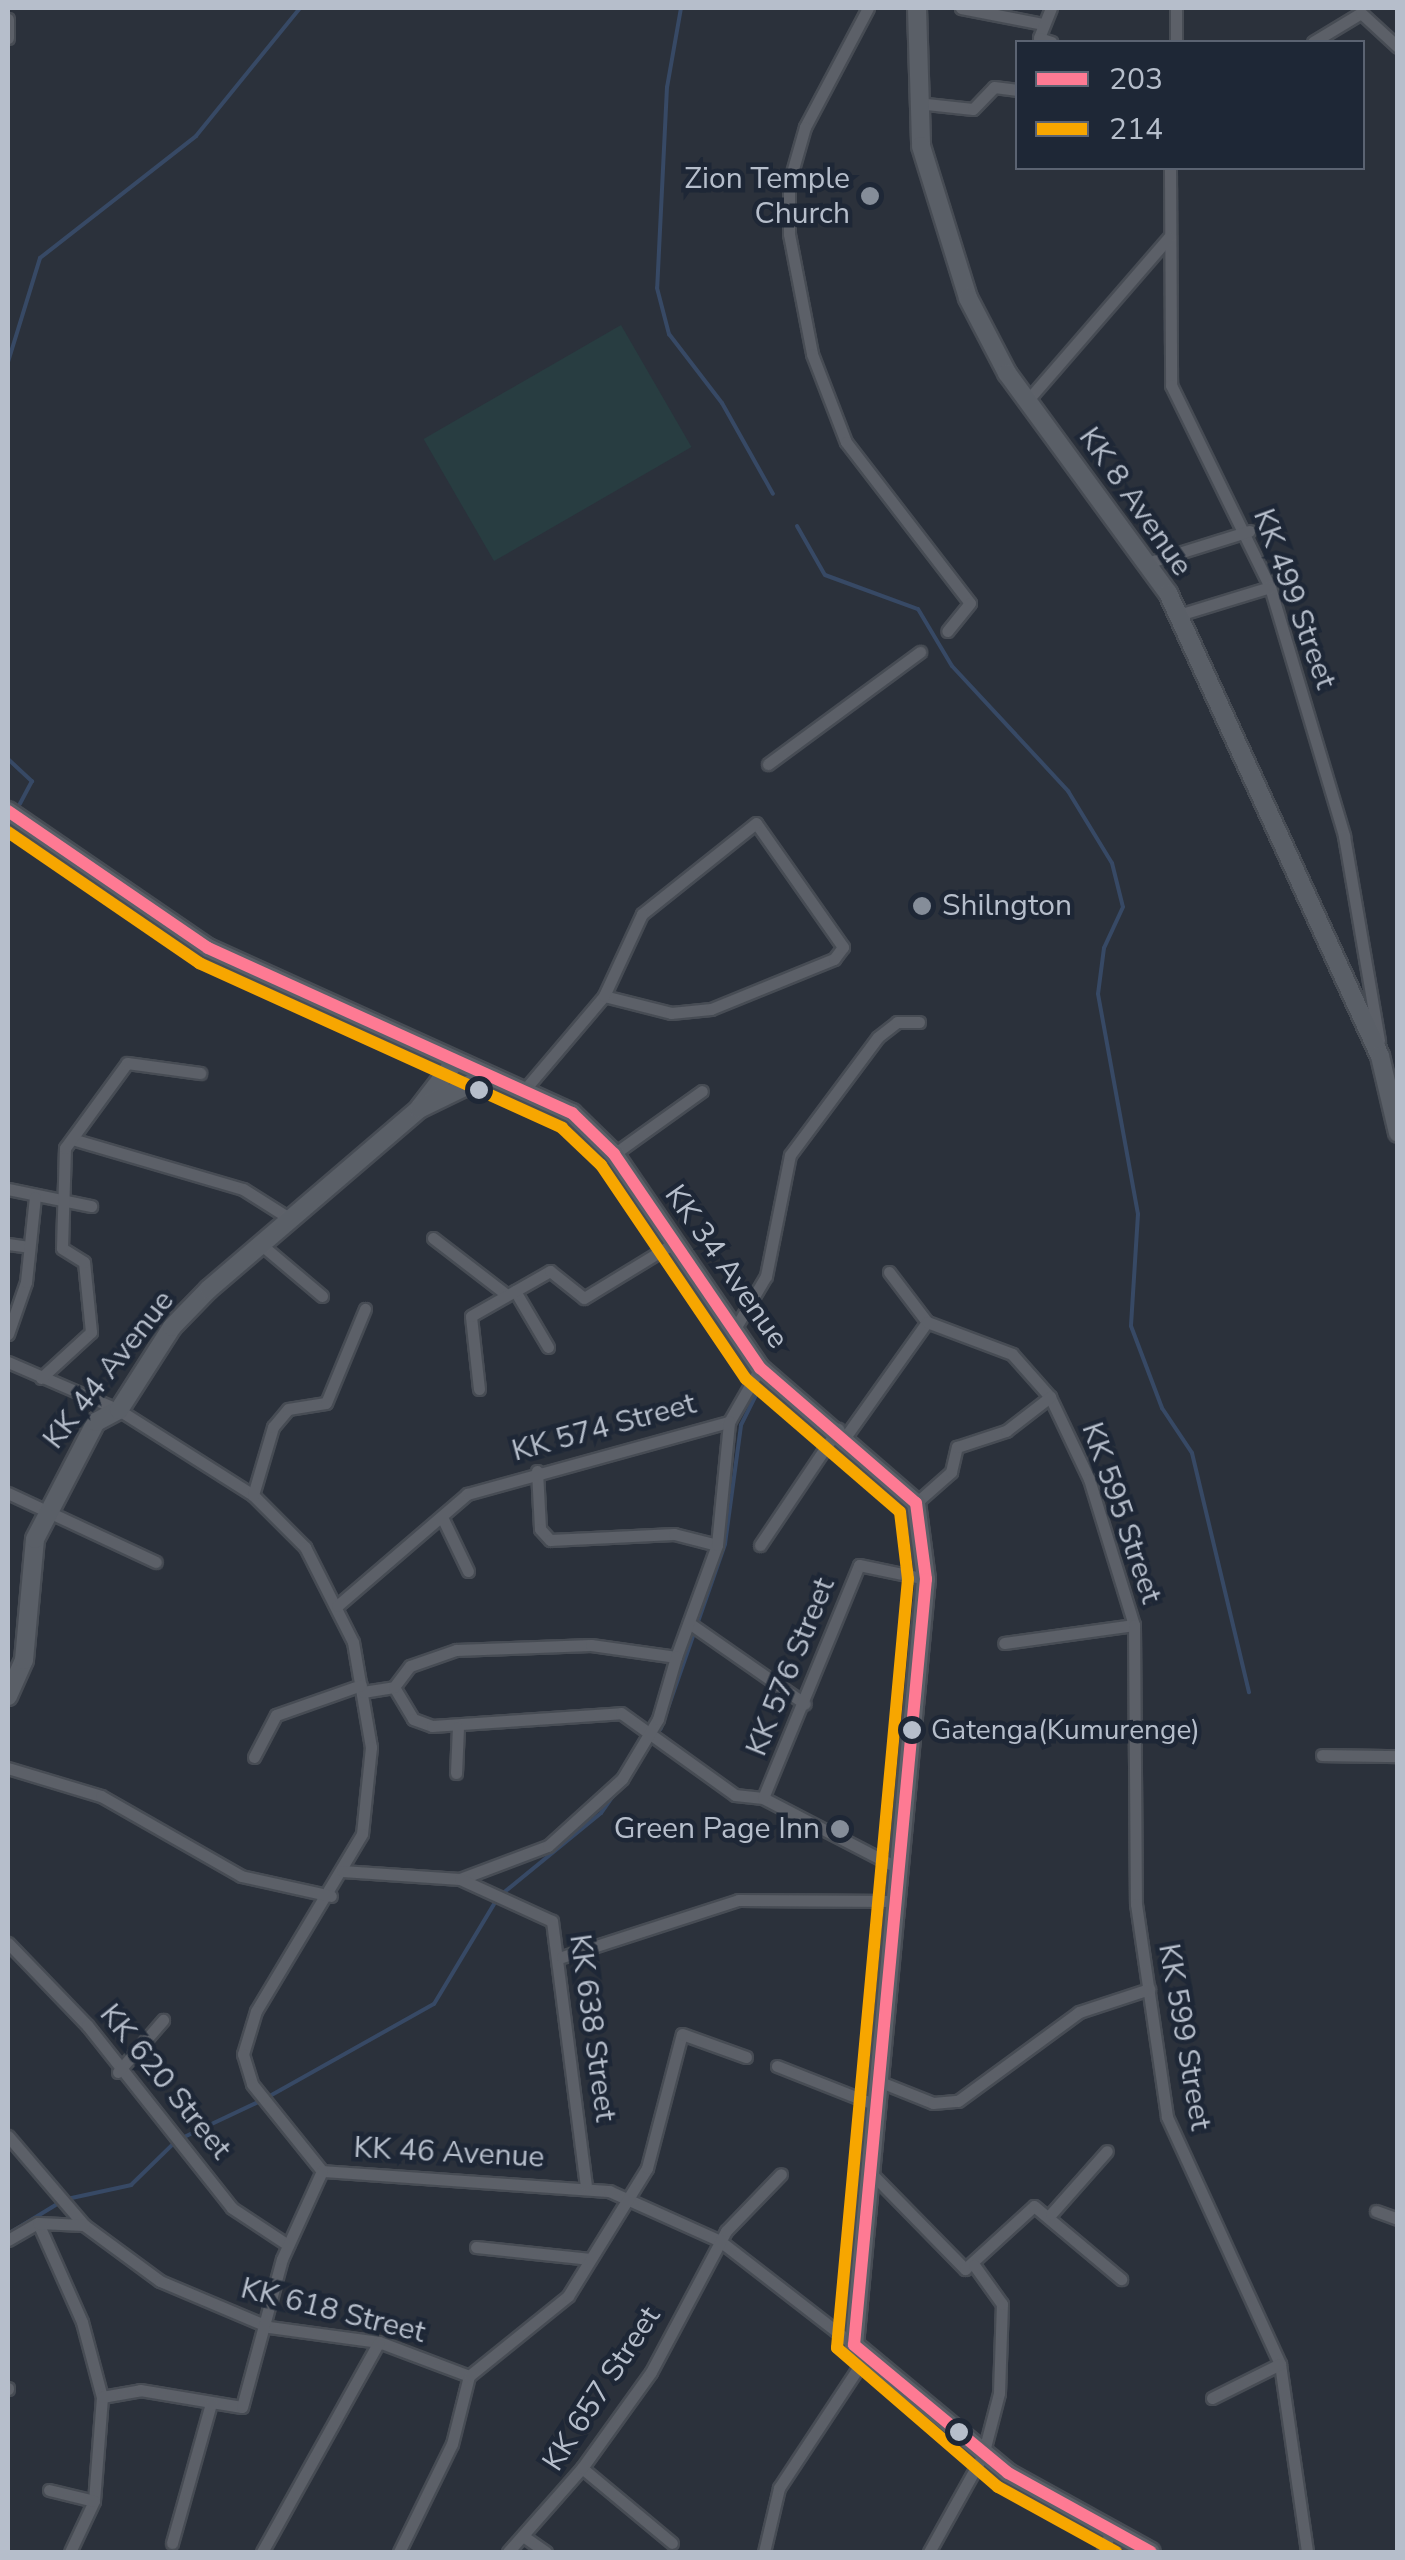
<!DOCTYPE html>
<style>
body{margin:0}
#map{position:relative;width:1405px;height:2560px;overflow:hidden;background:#2b313b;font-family:"Nunito Sans",sans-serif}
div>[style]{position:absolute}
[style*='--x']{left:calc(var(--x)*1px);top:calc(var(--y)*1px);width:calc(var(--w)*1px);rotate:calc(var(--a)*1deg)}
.green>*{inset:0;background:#283d41;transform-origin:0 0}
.stream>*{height:4px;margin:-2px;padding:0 2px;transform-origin:2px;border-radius:2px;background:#374965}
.roads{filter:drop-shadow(2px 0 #474c54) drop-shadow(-2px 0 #474c54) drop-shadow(0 2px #474c54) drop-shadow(0 -2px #474c54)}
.street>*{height:11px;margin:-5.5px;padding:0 5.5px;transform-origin:5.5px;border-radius:5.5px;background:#5c6068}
.secondary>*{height:18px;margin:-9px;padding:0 9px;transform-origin:9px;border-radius:9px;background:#5a5f67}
.bus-1>*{height:12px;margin:-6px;padding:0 6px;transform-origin:6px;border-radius:6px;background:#fe7a93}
.bus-2>*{height:12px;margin:-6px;padding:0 6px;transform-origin:6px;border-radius:6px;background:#f7a600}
.dots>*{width:28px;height:28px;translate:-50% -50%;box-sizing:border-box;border:5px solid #1e2736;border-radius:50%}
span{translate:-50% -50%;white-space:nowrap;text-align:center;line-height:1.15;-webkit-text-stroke:9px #1e2736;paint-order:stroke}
.bus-label{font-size:28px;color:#b6becb}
.left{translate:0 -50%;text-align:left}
.poi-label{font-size:30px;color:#b6becb}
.right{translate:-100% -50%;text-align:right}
.street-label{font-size:30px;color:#b6becb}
.frame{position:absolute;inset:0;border:10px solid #b6becb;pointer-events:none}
.legend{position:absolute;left:1015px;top:40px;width:350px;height:130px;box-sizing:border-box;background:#1e2736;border:2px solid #5b6372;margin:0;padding:12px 18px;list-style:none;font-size:30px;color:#b6becb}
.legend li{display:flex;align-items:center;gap:20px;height:50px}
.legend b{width:50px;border:2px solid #5b6372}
</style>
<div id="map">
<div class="green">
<i style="left:621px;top:325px;width:141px;height:228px;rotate:60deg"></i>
</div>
<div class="stream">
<i style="--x:681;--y:8;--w:80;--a:100"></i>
<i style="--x:667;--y:87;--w:201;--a:92.8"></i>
<i style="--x:657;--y:288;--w:48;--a:75.4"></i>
<i style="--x:669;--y:334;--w:87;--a:52.5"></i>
<i style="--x:722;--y:403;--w:104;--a:60.7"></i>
<i style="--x:8;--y:362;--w:109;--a:-72.9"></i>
<i style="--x:40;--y:258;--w:198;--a:-38"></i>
<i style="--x:196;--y:136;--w:165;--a:-50.9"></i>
<i style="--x:797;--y:526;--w:56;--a:60.3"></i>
<i style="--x:825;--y:575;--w:99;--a:20.1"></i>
<i style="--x:918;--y:609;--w:66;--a:59.2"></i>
<i style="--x:952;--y:666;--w:171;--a:47.1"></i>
<i style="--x:1068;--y:791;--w:84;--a:58.6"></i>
<i style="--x:1112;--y:863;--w:45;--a:76"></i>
<i style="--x:1123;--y:907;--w:45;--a:114.9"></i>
<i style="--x:1104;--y:948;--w:46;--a:97.4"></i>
<i style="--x:1098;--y:994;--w:224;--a:79.7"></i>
<i style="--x:1138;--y:1214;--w:112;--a:93.6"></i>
<i style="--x:1131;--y:1326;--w:88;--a:69.3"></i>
<i style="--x:1162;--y:1408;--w:54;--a:56.3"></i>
<i style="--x:1192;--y:1453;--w:246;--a:76.6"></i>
<i style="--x:8;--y:759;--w:33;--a:43"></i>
<i style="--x:32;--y:781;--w:26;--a:118"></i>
<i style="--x:502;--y:1894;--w:128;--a:-39.3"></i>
<i style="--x:601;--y:1813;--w:104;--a:-54.8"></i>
<i style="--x:661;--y:1728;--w:195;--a:-70.8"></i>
<i style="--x:725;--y:1544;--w:120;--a:-82.3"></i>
<i style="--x:741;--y:1425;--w:51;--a:-63.4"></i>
<i style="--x:268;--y:2097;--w:190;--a:-29.3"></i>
<i style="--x:434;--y:2004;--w:120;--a:-59"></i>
<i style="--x:182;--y:2138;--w:84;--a:-25.3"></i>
<i style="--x:67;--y:2199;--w:66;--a:-12.3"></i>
<i style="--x:131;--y:2185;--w:60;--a:-44.3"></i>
<i style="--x:8;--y:2234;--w:60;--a:-31.3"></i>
</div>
<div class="roads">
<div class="street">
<i style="--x:868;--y:8;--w:135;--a:117.9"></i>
<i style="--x:805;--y:127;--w:58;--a:105.9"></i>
<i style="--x:789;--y:183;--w:51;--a:90"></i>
<i style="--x:789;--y:234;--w:122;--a:79.1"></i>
<i style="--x:812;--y:354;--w:94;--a:68.9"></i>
<i style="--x:846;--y:442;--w:203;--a:52.4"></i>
<i style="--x:970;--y:603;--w:36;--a:129"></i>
<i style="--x:961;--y:8;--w:84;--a:11"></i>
<i style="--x:1051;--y:8;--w:32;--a:112"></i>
<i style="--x:1039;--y:38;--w:13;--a:18"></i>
<i style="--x:8;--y:19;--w:19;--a:90"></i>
<i style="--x:1176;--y:42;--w:34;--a:-90"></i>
<i style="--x:1313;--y:42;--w:56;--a:-31.1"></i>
<i style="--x:1361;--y:13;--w:50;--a:42.6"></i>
<i style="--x:917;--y:103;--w:56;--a:6.1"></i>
<i style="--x:973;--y:109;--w:30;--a:-46"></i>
<i style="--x:994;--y:87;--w:24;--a:7"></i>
<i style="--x:1170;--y:168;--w:217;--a:89.7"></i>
<i style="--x:1171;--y:385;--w:225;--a:63.9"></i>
<i style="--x:1270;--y:587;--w:260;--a:73.4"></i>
<i style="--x:1344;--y:836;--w:208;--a:80.3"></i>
<i style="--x:1027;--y:401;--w:216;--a:-49.1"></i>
<i style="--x:1150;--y:562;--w:104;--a:-17.4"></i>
<i style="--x:1179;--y:615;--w:95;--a:-17.1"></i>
<i style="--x:768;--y:764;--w:189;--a:-36.4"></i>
<i style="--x:526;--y:1088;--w:121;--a:-49.7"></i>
<i style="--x:604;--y:996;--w:69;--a:14.2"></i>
<i style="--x:671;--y:1013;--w:40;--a:-5.7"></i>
<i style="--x:711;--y:1009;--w:133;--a:-22.1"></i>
<i style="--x:834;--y:959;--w:15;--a:-53"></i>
<i style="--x:843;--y:947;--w:151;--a:-125.1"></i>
<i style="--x:756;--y:823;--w:146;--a:141.4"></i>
<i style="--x:642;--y:914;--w:90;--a:114.9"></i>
<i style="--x:72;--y:1139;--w:178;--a:16.3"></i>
<i style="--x:243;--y:1189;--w:58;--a:32.3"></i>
<i style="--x:614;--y:1154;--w:108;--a:-35.6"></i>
<i style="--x:8;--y:1189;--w:85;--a:11.6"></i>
<i style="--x:433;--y:1238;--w:93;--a:37.6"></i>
<i style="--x:8;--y:1244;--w:21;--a:8"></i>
<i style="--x:264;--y:1247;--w:76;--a:40.2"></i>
<i style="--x:889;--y:1272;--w:63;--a:52.8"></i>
<i style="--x:515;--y:1291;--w:65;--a:59.5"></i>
<i style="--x:733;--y:1332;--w:65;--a:-59.5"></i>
<i style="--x:766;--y:1276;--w:123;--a:-78.8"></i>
<i style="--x:790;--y:1155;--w:147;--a:-53.3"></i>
<i style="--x:878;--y:1037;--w:24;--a:-38"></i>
<i style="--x:897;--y:1022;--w:22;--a:0"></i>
<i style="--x:8;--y:1334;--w:55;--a:-70.9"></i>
<i style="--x:26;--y:1282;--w:85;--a:-84"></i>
<i style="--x:8;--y:1362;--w:121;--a:23.4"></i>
<i style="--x:119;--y:1410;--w:159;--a:32.4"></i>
<i style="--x:253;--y:1495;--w:74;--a:45"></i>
<i style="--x:305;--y:1547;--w:106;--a:63.2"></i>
<i style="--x:353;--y:1642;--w:107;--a:80.3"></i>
<i style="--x:371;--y:1747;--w:87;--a:95.9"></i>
<i style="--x:362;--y:1834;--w:206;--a:120.9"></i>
<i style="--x:256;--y:2011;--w:45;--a:106.8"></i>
<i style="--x:243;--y:2054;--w:31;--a:73"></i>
<i style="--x:252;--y:2084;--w:112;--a:51.2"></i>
<i style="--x:322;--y:2171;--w:288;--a:4"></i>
<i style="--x:609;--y:2191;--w:122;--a:24.2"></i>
<i style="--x:720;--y:2241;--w:170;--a:37.8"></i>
<i style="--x:41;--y:1378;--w:68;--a:-42.6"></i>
<i style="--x:91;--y:1332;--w:70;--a:-95.7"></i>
<i style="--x:84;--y:1262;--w:26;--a:-148"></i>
<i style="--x:62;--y:1248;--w:100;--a:-88.3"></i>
<i style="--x:65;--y:1148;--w:105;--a:-53.9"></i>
<i style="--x:127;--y:1063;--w:74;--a:7.8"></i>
<i style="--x:479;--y:1389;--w:73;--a:-96.3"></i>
<i style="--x:471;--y:1316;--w:91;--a:-29.7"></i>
<i style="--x:550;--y:1271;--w:43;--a:38.5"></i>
<i style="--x:584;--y:1298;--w:105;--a:-31.4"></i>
<i style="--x:846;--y:1436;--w:140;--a:-54.6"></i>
<i style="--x:927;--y:1322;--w:91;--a:20.6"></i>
<i style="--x:1012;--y:1354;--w:57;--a:48.5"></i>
<i style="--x:1050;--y:1397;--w:91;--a:64.6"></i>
<i style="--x:1089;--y:1479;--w:153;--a:72.9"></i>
<i style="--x:1134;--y:1625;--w:131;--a:172.1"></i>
<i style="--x:537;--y:1471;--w:58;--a:87"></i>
<i style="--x:540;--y:1529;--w:15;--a:48"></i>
<i style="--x:550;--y:1540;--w:124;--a:-2.8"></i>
<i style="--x:674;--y:1534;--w:44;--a:14.3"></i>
<i style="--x:8;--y:1493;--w:163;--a:25"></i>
<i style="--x:253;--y:1495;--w:71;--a:-73.6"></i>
<i style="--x:273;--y:1427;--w:23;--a:-50"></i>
<i style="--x:288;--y:1409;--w:38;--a:-9"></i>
<i style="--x:326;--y:1403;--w:102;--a:-67.5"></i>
<i style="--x:916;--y:1503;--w:47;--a:-41.5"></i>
<i style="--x:951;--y:1472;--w:26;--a:-77"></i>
<i style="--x:957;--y:1447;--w:52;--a:-18.1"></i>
<i style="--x:1006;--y:1431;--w:56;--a:-37.7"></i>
<i style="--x:442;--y:1517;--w:60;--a:64.3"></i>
<i style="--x:760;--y:1545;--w:140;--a:-56.1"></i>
<i style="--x:337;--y:1606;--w:172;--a:-40.7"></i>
<i style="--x:467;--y:1494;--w:272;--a:-15.4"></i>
<i style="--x:729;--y:1422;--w:62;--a:-60.1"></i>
<i style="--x:689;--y:1623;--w:141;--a:34.9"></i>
<i style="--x:1134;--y:1625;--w:279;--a:89.6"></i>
<i style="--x:1136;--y:1904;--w:215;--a:81.7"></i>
<i style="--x:1167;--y:2117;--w:272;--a:65.4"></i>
<i style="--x:1280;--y:2364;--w:190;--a:81.8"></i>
<i style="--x:394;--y:1687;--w:37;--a:59"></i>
<i style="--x:413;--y:1719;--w:20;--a:20"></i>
<i style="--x:432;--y:1726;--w:189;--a:-3.9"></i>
<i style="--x:621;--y:1713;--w:140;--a:35.7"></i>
<i style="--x:735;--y:1795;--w:28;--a:6"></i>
<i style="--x:763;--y:1798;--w:148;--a:27.4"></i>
<i style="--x:363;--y:1692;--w:31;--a:-9"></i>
<i style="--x:394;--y:1687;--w:26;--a:-53"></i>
<i style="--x:410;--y:1666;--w:49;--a:-19.2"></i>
<i style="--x:456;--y:1650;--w:135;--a:-2.1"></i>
<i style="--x:591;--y:1645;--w:86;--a:8"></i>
<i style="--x:676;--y:1657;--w:119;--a:-69.9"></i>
<i style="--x:717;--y:1545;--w:124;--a:-84.4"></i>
<i style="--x:1322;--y:1755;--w:76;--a:0.8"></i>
<i style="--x:254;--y:1757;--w:47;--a:-62.4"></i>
<i style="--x:276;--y:1715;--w:90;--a:-19.4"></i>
<i style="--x:8;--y:1768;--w:97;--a:16.8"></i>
<i style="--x:101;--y:1796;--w:161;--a:29.7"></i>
<i style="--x:241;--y:1876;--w:92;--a:12.5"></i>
<i style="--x:456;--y:1773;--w:46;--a:-87.5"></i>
<i style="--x:763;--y:1798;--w:252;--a:-67.6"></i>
<i style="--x:859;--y:1565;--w:68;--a:11.8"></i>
<i style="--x:342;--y:1871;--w:118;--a:3.9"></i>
<i style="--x:460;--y:1879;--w:94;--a:-20.6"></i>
<i style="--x:548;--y:1846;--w:100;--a:-42.2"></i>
<i style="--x:622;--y:1779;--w:70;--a:-59"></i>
<i style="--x:658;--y:1719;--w:65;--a:-73.8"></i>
<i style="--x:460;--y:1879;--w:101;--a:24.5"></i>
<i style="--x:552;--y:1921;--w:266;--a:82.7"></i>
<i style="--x:8;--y:1943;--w:114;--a:46.1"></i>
<i style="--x:87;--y:2025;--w:233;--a:51.6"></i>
<i style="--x:232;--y:2208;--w:67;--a:33.5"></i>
<i style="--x:562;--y:1957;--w:185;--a:-17.9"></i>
<i style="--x:738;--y:1900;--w:154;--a:0.4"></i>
<i style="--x:777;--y:2066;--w:106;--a:21.5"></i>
<i style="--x:118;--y:2072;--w:69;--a:-49.1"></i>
<i style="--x:878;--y:2081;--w:59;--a:21.8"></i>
<i style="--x:933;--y:2103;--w:25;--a:-5"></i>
<i style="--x:958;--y:2101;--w:150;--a:-36.3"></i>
<i style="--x:1079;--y:2012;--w:74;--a:-18.2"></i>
<i style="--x:8;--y:2136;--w:117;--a:49.5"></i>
<i style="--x:84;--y:2225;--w:94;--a:36.4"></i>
<i style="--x:160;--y:2281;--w:118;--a:22.9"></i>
<i style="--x:269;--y:2327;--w:111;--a:7.8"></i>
<i style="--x:379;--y:2342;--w:96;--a:20.7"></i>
<i style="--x:870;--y:2172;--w:136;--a:45.6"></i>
<i style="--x:965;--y:2269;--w:93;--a:-42.4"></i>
<i style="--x:1034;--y:2206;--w:114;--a:40"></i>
<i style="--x:1376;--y:2211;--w:23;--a:20"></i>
<i style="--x:1051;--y:2214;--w:84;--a:-48.4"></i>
<i style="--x:38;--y:2223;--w:108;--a:66"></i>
<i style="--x:82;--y:2322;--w:78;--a:75.1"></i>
<i style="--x:102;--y:2397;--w:104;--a:94.4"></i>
<i style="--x:94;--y:2501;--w:56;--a:115.2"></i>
<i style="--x:8;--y:2240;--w:34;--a:-30"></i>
<i style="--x:38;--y:2223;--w:46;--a:2.5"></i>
<i style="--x:476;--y:2247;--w:115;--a:6"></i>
<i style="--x:8;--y:2388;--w:1;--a:90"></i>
<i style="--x:102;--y:2397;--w:39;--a:-10"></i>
<i style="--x:140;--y:2390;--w:103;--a:9.5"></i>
<i style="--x:242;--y:2407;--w:153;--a:-74.9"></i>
<i style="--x:282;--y:2259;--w:97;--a:-65.6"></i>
<i style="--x:1212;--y:2398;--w:76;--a:-26.6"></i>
<i style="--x:582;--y:2468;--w:117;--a:39.8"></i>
<i style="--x:49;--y:2490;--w:46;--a:13.7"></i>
<i style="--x:523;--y:2536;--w:28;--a:35"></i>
<i style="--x:172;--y:2543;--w:145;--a:-74.4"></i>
<i style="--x:262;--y:2552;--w:240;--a:-60.9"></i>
<i style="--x:399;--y:2552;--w:120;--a:-63.9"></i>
<i style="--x:452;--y:2444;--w:70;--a:-76"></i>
<i style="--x:469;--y:2376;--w:127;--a:-38.9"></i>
<i style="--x:568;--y:2296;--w:150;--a:-58.3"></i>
<i style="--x:647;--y:2168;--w:138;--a:-75.4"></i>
<i style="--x:682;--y:2034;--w:68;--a:19.8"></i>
<i style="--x:508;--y:2552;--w:112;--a:-48.6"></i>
<i style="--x:582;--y:2468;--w:118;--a:-54.3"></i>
<i style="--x:651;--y:2372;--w:160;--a:-62"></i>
<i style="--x:726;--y:2231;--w:79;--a:-46"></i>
<i style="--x:764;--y:2552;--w:66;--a:-76.8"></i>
<i style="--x:779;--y:2488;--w:158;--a:-56.6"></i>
<i style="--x:929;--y:2552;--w:111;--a:-60.9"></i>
<i style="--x:983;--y:2455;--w:64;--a:-75.5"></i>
<i style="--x:999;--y:2393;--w:89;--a:-88.1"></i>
<i style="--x:1002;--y:2304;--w:48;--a:-125.7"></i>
<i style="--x:1103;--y:2552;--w:20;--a:-70"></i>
</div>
<div class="secondary">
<i style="--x:917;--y:8;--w:138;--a:88.3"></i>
<i style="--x:921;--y:146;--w:159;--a:72.8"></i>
<i style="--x:968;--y:298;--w:85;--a:62.5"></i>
<i style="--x:1007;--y:373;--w:273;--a:53.8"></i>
<i style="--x:1168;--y:593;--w:509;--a:65.4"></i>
<i style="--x:1380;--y:1056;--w:79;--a:76.8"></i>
<i style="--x:8;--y:811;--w:242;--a:34.4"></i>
<i style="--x:208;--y:948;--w:400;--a:24.4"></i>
<i style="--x:572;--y:1113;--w:59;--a:44.3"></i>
<i style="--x:614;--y:1154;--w:259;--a:55.7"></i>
<i style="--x:760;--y:1368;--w:206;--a:40.9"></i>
<i style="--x:916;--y:1503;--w:77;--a:82.5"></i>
<i style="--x:926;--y:1579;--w:769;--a:95.37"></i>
<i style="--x:854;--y:2345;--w:200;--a:39.7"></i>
<i style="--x:1008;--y:2473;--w:163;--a:28.9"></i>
<i style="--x:420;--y:1107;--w:54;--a:-52.5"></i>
<i style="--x:8;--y:1696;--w:39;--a:-66"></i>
<i style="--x:24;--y:1660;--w:121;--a:-84.8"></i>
<i style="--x:35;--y:1539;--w:132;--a:-62.5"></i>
<i style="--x:96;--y:1422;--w:26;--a:-28"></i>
<i style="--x:119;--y:1410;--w:98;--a:-57.4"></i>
<i style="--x:172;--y:1327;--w:53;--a:-45.8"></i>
<i style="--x:209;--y:1289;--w:277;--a:-40.6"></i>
<i style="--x:419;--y:1109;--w:73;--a:-25.9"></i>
</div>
</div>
<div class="bus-1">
<i style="--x:8;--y:811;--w:242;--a:34.4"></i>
<i style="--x:208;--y:948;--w:400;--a:24.4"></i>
<i style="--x:572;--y:1113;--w:59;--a:44.3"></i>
<i style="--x:614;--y:1154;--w:259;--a:55.7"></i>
<i style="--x:760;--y:1368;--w:206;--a:40.9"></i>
<i style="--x:916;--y:1503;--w:77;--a:82.5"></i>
<i style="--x:926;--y:1579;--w:769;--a:95.37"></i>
<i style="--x:854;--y:2345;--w:200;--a:39.7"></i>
<i style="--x:1008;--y:2473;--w:163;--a:28.9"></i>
</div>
<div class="bus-2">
<i style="--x:8;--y:832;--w:232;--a:34.4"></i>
<i style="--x:199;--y:963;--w:399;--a:24.4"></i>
<i style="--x:562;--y:1128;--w:54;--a:43.5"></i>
<i style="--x:601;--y:1165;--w:258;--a:55.9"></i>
<i style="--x:746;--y:1379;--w:203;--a:40.8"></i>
<i style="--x:900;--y:1512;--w:67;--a:83.2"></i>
<i style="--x:908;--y:1579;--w:772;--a:95.28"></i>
<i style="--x:837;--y:2348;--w:213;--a:40.8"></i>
<i style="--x:998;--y:2487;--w:135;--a:28.8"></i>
</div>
<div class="dots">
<i style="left:870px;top:196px;background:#858d99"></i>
<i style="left:922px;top:906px;background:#858d99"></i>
<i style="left:479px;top:1090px;background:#b6becb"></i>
<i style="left:912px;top:1730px;background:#b6becb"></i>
<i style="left:840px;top:1829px;background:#858d99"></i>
<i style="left:959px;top:2432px;background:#b6becb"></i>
</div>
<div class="bus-label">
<span class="left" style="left:931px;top:1730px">Gatenga(Kumurenge)</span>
</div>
<div class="poi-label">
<span class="right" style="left:850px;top:196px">Zion Temple<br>Church</span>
<span class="left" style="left:942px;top:906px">Shilngton</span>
<span class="right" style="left:820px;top:1829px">Green Page Inn</span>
</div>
<div class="street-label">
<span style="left:1135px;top:502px;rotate:55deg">KK 8 Avenue</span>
<span style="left:1294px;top:599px;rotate:70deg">KK 499 Street</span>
<span style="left:726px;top:1267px;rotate:55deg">KK 34 Avenue</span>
<span style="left:109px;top:1370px;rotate:-52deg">KK 44 Avenue</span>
<span style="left:604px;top:1428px;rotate:-15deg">KK 574 Street</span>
<span style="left:1121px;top:1513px;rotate:71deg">KK 595 Street</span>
<span style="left:791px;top:1667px;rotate:-68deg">KK 576 Street</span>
<span style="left:592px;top:2028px;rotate:82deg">KK 638 Street</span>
<span style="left:1184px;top:2037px;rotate:80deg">KK 599 Street</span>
<span style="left:165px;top:2082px;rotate:51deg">KK 620 Street</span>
<span style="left:449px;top:2153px;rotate:3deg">KK 46 Avenue</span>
<span style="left:333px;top:2311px;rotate:14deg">KK 618 Street</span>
<span style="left:602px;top:2389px;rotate:-57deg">KK 657 Street</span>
</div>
<div class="frame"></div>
<ul class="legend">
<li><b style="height:12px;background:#fe7a93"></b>203</li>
<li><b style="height:12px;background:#f7a600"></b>214</li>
</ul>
</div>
